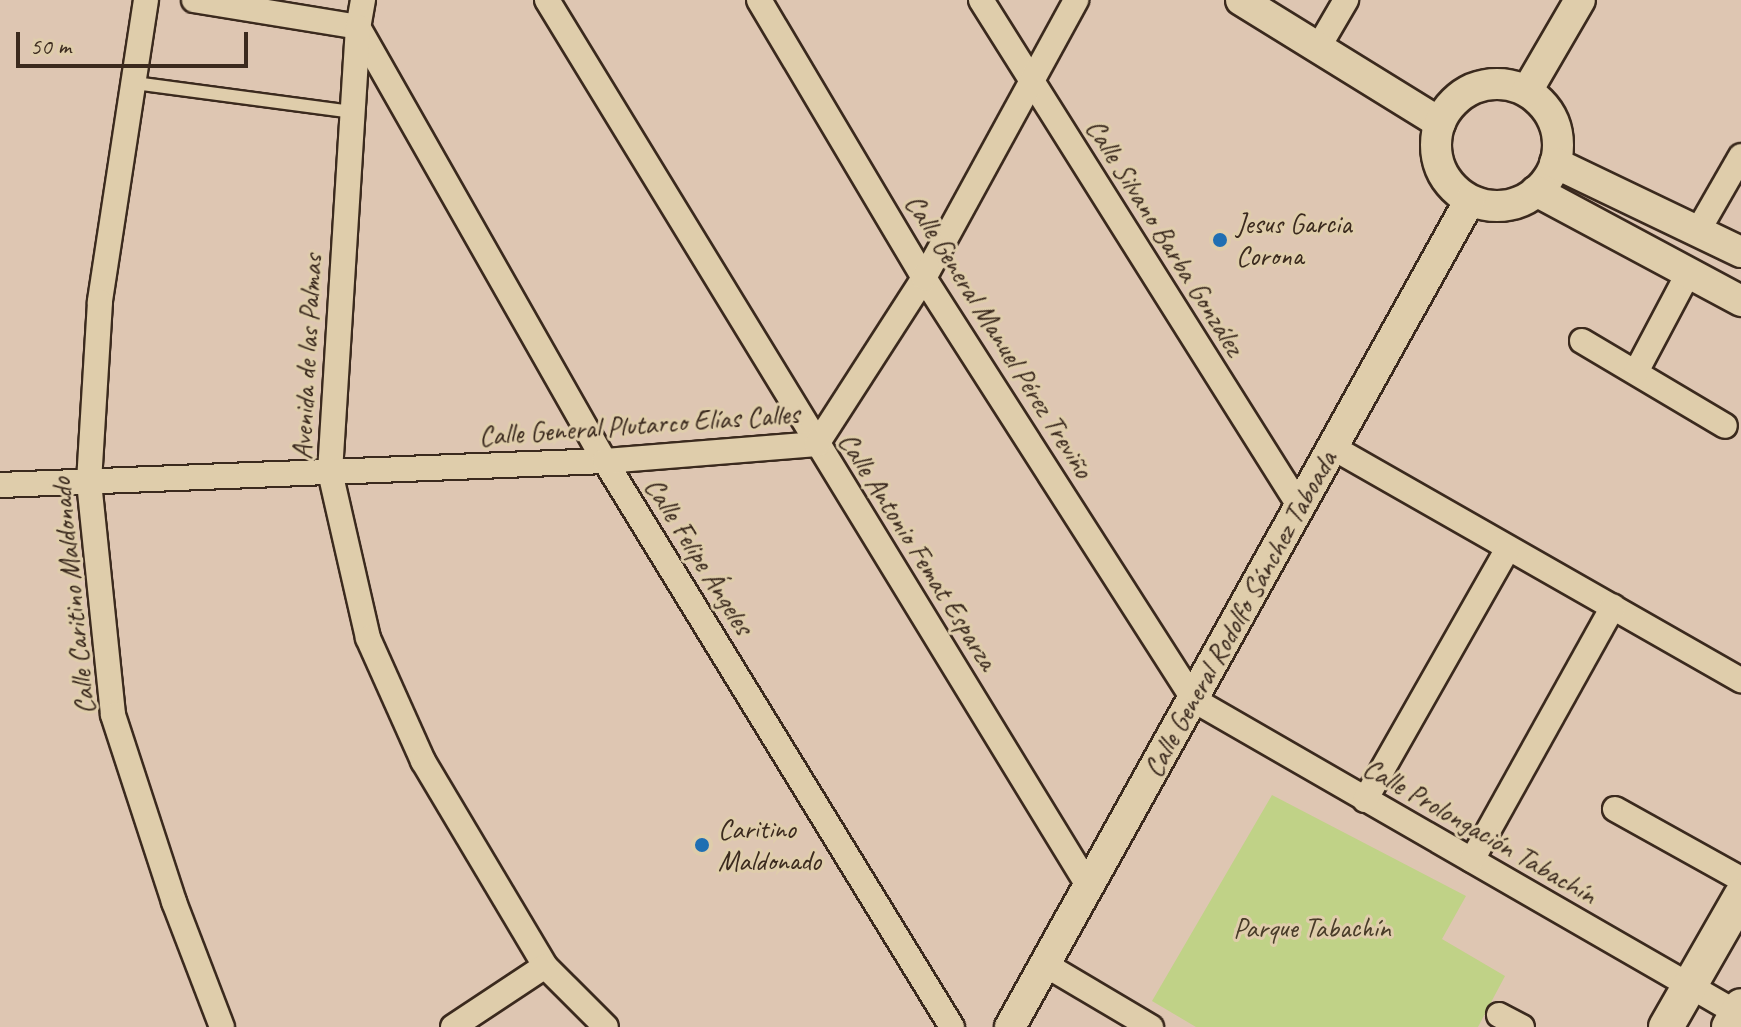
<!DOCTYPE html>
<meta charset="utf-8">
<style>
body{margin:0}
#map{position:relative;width:1741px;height:1027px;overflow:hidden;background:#dec6b2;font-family:Caveat,sans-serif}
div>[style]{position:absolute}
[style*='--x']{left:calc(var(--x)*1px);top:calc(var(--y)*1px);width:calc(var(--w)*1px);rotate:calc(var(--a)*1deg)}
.green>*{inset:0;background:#c0d287}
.roads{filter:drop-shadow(2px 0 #3b2a1e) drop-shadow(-2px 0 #3b2a1e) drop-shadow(0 2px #3b2a1e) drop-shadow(0 -2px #3b2a1e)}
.service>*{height:12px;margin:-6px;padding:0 6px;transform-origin:6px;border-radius:6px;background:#dfcdab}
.minor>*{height:24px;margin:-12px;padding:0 12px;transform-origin:12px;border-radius:12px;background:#dfcdab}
.tertiary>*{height:30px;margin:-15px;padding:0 15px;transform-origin:15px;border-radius:15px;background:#dfcdab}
.tertiary>.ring{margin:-15px;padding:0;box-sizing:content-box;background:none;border:30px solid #dfcdab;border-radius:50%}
.secondary>*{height:34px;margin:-17px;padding:0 17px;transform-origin:17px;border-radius:17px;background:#dfcdab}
.dots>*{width:22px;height:22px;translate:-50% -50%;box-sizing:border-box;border:4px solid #dfcdab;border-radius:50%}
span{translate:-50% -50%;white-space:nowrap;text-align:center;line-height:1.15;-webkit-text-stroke:6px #dfcdab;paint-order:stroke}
.poi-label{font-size:28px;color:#3b2a1e}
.left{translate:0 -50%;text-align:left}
.street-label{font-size:28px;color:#3b2a1e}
.park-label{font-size:28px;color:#483b28}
.scale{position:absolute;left:16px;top:32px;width:232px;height:36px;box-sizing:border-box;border:4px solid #3b2a1e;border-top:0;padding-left:10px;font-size:24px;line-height:28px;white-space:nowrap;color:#3b2a1e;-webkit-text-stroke:6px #dfcdab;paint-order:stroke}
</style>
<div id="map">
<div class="green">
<i style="clip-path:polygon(1272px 795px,1466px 896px,1442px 939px,1505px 976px,1478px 1027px,1196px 1027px,1152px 1001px)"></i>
</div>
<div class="roads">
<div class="service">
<i style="--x:135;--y:83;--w:220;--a:7.6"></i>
</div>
<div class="minor">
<i style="--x:146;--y:0;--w:305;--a:98.7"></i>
<i style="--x:100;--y:302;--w:180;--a:93.5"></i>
<i style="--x:89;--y:482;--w:234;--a:84.1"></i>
<i style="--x:113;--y:715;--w:197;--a:71.9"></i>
<i style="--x:174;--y:902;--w:134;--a:69"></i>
<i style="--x:194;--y:0;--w:166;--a:9.3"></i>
<i style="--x:358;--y:27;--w:499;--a:60.4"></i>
<i style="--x:605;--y:461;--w:664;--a:58.49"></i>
<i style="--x:363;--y:0;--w:27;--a:100"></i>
<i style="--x:358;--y:27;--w:446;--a:93.6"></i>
<i style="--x:330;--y:472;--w:170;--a:77.1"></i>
<i style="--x:368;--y:638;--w:135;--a:65.9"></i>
<i style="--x:423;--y:761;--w:239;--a:59.2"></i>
<i style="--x:545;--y:966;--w:86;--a:45"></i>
<i style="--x:547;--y:0;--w:1039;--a:58.57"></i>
<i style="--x:759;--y:0;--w:323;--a:59.3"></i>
<i style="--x:924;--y:278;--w:501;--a:57.39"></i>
<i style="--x:1194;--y:700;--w:627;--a:29.96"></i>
<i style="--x:981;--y:0;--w:599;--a:57.82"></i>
<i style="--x:1318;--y:48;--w:56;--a:-59.7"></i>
<i style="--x:1699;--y:229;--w:84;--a:-60.1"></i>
<i style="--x:1582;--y:341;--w:166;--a:30.7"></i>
<i style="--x:1636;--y:372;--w:113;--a:-62.1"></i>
<i style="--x:1332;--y:447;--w:471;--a:29.7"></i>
<i style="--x:0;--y:485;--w:605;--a:-2.27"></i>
<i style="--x:605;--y:461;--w:213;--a:-4.6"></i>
<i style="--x:817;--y:444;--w:197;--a:-57.2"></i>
<i style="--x:924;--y:278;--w:317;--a:-61.3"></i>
<i style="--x:1365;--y:800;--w:288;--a:-60.4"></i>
<i style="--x:1615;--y:809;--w:144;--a:29.1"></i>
<i style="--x:1472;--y:860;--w:290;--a:-60.9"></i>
<i style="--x:1046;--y:965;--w:122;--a:30.6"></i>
<i style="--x:1499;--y:1015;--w:26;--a:28"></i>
<i style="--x:453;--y:1027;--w:110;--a:-33.5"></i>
</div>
<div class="tertiary">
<i style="--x:1241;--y:0;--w:234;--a:31.7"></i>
<i class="ring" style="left:1436px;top:84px;width:92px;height:92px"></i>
<i style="--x:1527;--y:91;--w:105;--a:-59.8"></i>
<i style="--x:1555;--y:163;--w:206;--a:25.6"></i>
<i style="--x:1536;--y:191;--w:233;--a:28.2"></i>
<i style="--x:1010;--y:1027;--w:946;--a:-60.92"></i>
</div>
<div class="secondary">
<i style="--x:1666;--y:1027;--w:151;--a:-60.2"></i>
<i style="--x:1729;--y:1027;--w:24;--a:-60"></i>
</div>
</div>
<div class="dots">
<i style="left:1220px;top:240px;background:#1f6fb2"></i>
<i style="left:702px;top:845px;background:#1f6fb2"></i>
</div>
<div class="poi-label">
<span class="left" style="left:1236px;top:240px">Jesus Garcia<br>Corona</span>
<span class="left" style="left:718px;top:845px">Caritino<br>Maldonado</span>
</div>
<div class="street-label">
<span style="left:1165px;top:237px;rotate:58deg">Calle Silvano Barba González</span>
<span style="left:999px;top:336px;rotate:58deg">Calle General Manuel Pérez Treviño</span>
<span style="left:307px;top:357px;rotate:-87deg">Avenida de las Palmas</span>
<span style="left:639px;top:425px;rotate:-4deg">Calle General Plutarco Elías Calles</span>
<span style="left:918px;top:551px;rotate:58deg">Calle Antonio Femat Esparza</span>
<span style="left:699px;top:556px;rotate:58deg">Calle Felipe Ángeles</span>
<span style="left:73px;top:596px;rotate:-96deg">Calle Caritino Maldonado</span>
<span style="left:1240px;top:614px;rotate:-61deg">Calle General Rodolfo Sánchez Taboada</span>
<span style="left:1480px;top:831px;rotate:30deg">Calle Prolongación Tabachín</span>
</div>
<div class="park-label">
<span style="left:1312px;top:928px">Parque Tabachín</span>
</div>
<div class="scale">50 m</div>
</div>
